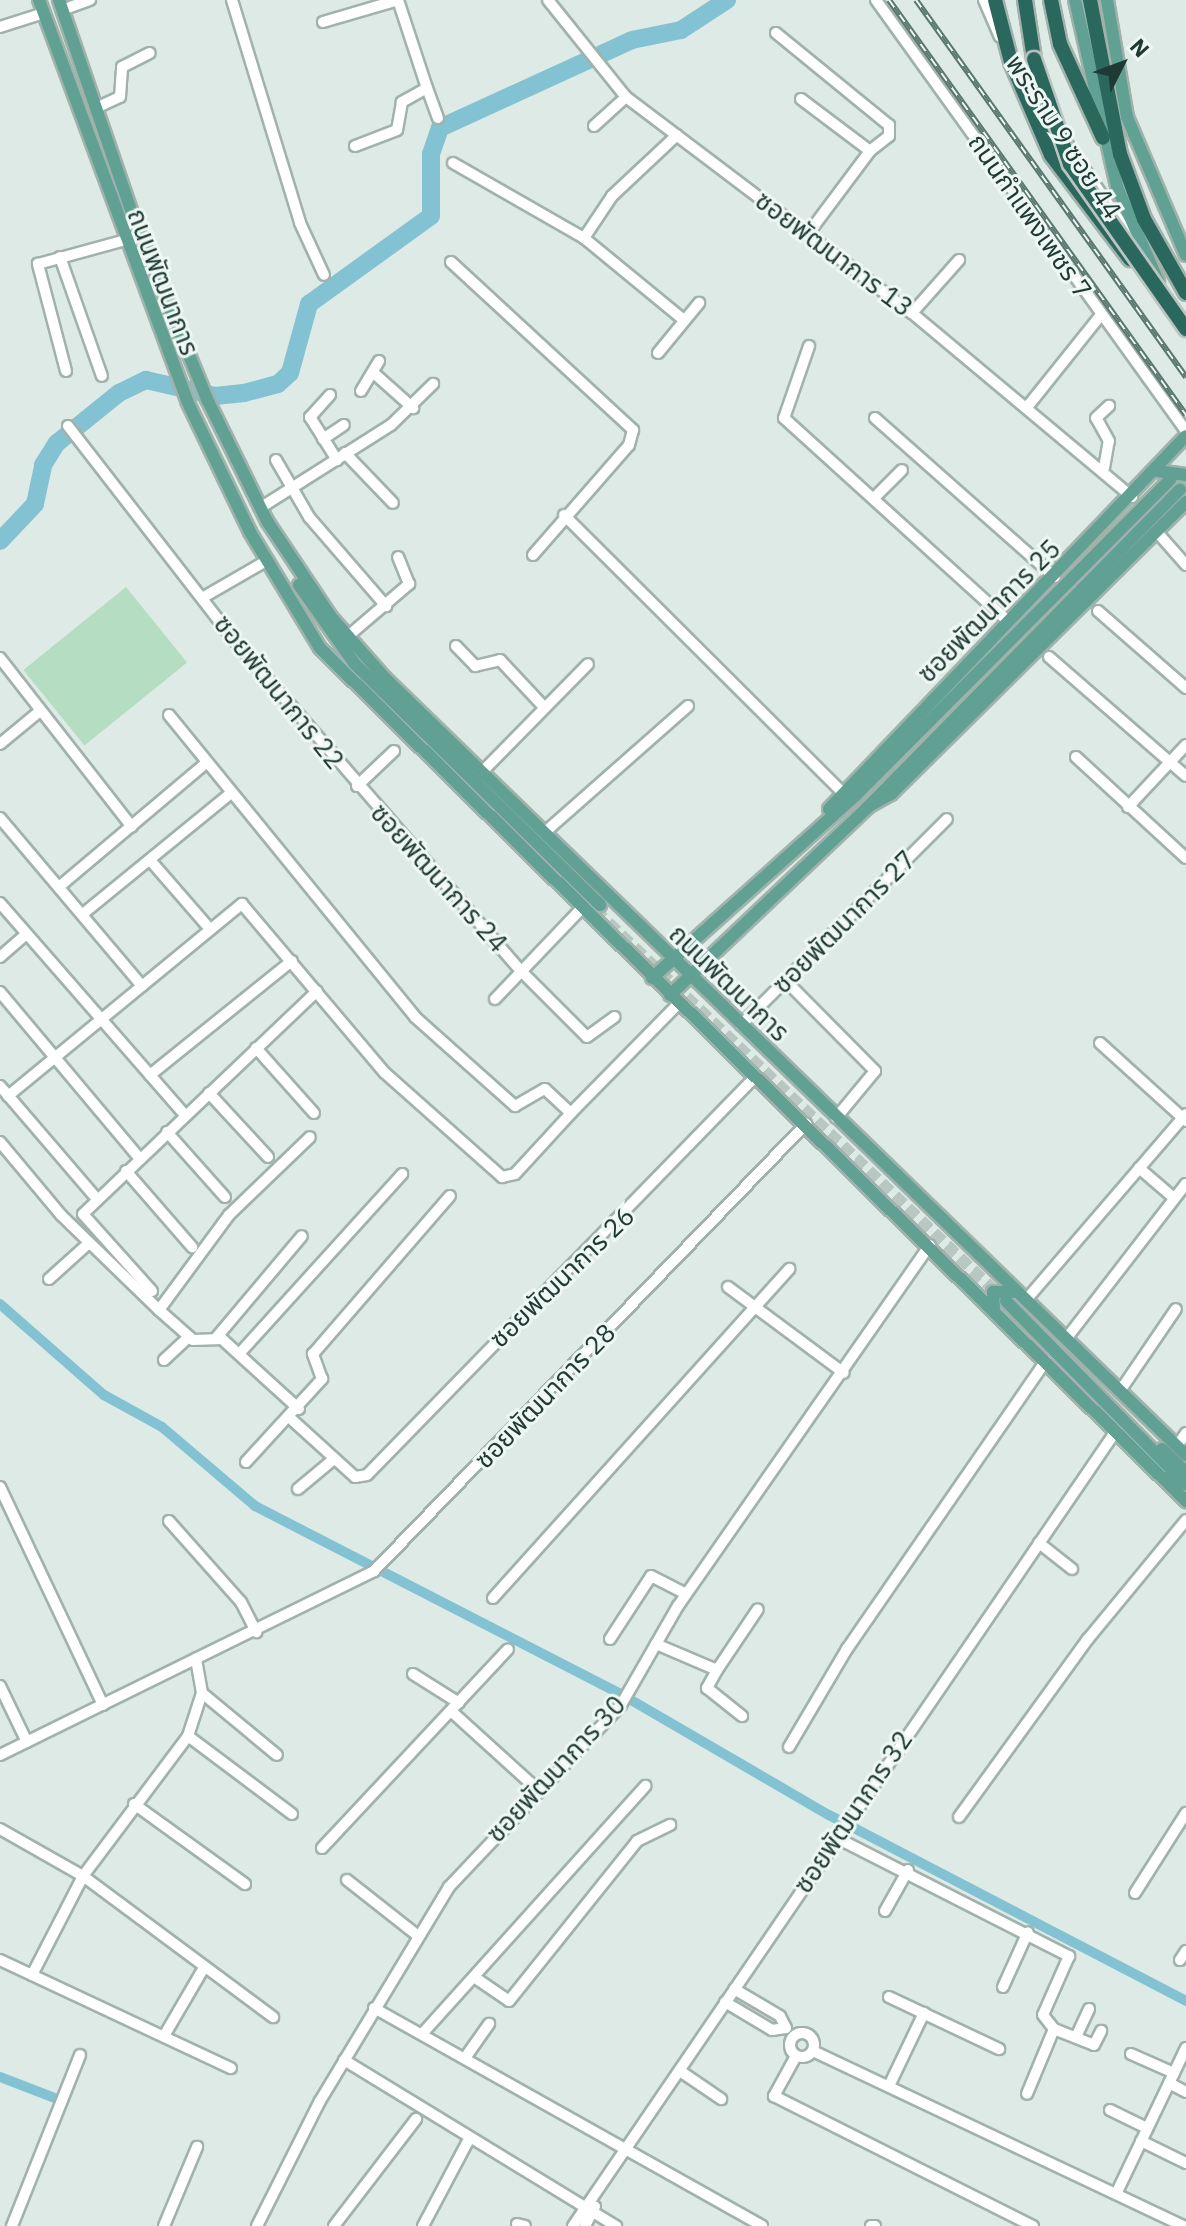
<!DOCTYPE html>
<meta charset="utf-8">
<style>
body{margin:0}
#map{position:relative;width:1186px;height:2226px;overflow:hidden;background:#deeae5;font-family:"IBM Plex Sans","Noto Sans Thai",sans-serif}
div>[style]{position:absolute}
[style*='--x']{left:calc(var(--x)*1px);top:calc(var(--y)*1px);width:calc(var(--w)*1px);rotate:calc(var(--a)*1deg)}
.green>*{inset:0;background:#b5ddc1;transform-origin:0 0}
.canal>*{height:10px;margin:-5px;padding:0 5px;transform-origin:5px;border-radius:5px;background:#83c2d2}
.river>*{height:18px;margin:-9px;padding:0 9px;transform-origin:9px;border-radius:9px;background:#83c2d2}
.major-tunnel>*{height:12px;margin-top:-6px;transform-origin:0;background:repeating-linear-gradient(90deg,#b8c7c2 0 12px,transparent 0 18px)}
.roads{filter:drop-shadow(2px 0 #a1b2ac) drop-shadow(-2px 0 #a1b2ac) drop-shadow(0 2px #a1b2ac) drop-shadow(0 -2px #a1b2ac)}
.minor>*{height:10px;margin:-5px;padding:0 5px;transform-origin:5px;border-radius:5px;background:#fff}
.minor>.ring{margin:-5px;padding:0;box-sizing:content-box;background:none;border:10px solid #fff;border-radius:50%}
.major>*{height:12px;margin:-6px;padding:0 6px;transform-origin:6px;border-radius:6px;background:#60a194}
.highway>*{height:14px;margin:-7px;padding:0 7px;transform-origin:7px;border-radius:7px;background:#2a675d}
.rail>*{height:6px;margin-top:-3px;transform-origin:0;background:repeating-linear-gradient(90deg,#eef7f3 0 9px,#59766f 0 18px);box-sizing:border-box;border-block:2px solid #59766f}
.bridges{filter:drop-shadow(2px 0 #bcc4c2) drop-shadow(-2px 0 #bcc4c2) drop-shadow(0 2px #bcc4c2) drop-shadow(0 -2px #bcc4c2)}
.highway-bridge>*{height:14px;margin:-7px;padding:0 7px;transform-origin:7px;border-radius:7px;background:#2a675d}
span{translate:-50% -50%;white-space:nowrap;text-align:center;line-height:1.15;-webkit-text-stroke:6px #eef7f3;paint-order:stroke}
.street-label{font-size:26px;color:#1f3a34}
.north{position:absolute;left:1082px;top:24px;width:80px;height:80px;-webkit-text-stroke:6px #eef7f3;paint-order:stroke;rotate:48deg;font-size:22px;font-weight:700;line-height:32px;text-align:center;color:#1f3a34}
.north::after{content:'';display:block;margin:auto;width:28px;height:36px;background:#1f3a34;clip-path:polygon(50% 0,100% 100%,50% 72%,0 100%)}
</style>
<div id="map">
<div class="green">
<i style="left:126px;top:587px;width:97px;height:132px;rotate:51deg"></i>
</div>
<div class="canal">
<i style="--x:0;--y:1304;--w:138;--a:41.2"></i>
<i style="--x:104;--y:1395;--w:66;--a:28.9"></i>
<i style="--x:162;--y:1427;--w:122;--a:40.3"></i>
<i style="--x:255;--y:1506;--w:409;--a:27.2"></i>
<i style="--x:619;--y:1693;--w:243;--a:30.2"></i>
<i style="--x:829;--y:1815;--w:403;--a:27.5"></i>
<i style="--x:0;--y:2077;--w:61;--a:21.1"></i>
</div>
<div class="river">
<i style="--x:0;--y:541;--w:51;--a:-46.6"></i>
<i style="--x:35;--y:504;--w:40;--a:-78"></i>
<i style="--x:43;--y:465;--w:26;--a:-58"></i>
<i style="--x:57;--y:443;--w:80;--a:-38.9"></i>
<i style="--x:119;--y:393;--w:30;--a:-26"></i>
<i style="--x:146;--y:380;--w:71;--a:13.1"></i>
<i style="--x:215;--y:396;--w:29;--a:-6"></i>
<i style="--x:244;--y:393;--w:35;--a:-15"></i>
<i style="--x:278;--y:384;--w:16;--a:-43"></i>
<i style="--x:290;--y:373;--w:72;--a:-74.6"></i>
<i style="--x:309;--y:304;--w:150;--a:-35.8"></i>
<i style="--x:431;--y:216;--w:62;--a:-90"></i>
<i style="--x:431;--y:154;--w:28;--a:-71"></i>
<i style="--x:440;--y:128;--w:211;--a:-24.6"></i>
<i style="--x:632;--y:40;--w:50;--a:-11.5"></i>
<i style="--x:681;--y:30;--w:55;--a:-33.1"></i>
</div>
<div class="major-tunnel">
<i style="--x:595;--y:910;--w:559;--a:43.62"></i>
</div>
<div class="roads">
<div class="minor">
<i style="--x:232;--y:0;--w:233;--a:73"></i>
<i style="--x:300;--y:223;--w:57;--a:65.2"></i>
<i style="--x:548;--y:0;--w:124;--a:51.2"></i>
<i style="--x:626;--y:97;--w:358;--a:37.1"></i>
<i style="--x:912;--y:313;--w:287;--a:39.9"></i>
<i style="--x:876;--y:0;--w:531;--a:54.27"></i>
<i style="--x:984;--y:0;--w:40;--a:66.6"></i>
<i style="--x:62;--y:10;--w:30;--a:-20"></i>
<i style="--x:323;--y:22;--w:78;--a:-16.3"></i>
<i style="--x:398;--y:0;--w:93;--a:71.8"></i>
<i style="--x:427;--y:88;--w:29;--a:151"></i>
<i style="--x:402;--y:102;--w:28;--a:100"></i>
<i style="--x:397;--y:130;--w:45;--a:159.1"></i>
<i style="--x:0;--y:27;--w:46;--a:-17.7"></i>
<i style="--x:776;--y:33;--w:146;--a:39.2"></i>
<i style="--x:889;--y:125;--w:11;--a:90"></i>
<i style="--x:889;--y:136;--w:24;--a:142"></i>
<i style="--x:1025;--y:82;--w:48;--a:56"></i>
<i style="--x:427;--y:88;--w:32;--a:70"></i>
<i style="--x:801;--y:99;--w:86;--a:37"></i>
<i style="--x:870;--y:151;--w:104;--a:126.8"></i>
<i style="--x:96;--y:108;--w:26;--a:-25"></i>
<i style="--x:120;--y:97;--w:30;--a:-86"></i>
<i style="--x:122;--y:67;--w:31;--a:-27"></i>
<i style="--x:594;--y:126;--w:43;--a:-42.2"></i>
<i style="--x:1068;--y:145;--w:132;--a:55.8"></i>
<i style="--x:453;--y:163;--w:151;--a:29.8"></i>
<i style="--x:584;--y:238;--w:129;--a:39.4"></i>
<i style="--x:584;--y:238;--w:50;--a:-56.3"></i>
<i style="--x:612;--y:196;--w:89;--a:-43.2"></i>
<i style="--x:60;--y:257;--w:126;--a:70.6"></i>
<i style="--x:451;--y:262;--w:248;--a:42.7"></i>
<i style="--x:633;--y:430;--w:16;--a:105"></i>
<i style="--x:629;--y:445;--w:146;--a:131.1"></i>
<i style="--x:912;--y:313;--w:71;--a:-48.4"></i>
<i style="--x:809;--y:346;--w:76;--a:109.1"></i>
<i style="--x:784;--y:418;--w:304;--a:42.2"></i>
<i style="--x:658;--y:353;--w:65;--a:-50.6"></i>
<i style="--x:66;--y:371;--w:111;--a:-104.7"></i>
<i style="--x:38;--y:264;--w:87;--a:-15.3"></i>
<i style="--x:376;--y:375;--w:50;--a:41.7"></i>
<i style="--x:361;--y:391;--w:35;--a:-59"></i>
<i style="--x:330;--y:395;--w:30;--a:132"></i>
<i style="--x:310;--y:417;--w:51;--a:57.9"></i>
<i style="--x:1028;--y:406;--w:117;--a:-51.3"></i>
<i style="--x:875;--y:418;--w:240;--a:41.5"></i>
<i style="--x:68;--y:426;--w:272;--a:52.2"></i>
<i style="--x:235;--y:641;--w:437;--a:49.1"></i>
<i style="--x:521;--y:971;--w:93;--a:45"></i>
<i style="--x:587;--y:1037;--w:34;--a:-36"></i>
<i style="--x:323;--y:439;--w:25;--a:-34"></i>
<i style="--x:345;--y:453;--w:69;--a:46.2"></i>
<i style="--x:276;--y:460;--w:66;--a:59.9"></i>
<i style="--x:309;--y:517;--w:118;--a:49.1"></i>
<i style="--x:1104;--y:468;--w:27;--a:-80"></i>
<i style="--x:1109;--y:441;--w:26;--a:-119"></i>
<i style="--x:1096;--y:418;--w:18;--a:-43"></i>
<i style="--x:875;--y:497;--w:38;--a:-45"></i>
<i style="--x:260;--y:508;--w:155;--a:-32.4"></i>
<i style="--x:391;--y:425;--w:59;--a:-44.3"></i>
<i style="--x:564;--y:515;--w:391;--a:44.9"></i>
<i style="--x:1157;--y:532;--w:44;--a:48.7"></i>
<i style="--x:202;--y:598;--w:74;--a:-30"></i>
<i style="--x:1098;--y:611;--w:117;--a:41.2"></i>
<i style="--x:347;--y:637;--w:82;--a:-40.5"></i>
<i style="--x:409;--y:584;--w:29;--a:-112"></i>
<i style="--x:456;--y:646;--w:28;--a:46"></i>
<i style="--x:475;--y:666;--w:26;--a:-13"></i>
<i style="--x:500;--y:660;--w:64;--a:46.9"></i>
<i style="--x:1049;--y:657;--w:181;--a:41"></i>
<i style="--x:0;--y:658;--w:214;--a:52"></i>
<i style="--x:169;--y:715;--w:390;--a:50.8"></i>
<i style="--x:415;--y:1017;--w:134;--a:41.7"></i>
<i style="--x:515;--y:1106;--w:34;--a:-30"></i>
<i style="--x:545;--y:1089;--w:35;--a:43"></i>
<i style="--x:571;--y:1113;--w:151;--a:-45.5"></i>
<i style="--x:0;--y:744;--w:52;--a:-39.5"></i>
<i style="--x:1076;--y:757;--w:149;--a:42.6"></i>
<i style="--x:482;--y:772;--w:151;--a:-45.5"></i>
<i style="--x:357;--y:786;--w:51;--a:-43.4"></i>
<i style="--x:1128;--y:807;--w:85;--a:-46.9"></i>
<i style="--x:0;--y:818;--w:220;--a:49.8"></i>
<i style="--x:544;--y:833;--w:192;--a:-41.4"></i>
<i style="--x:150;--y:860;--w:91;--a:49"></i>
<i style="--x:60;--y:886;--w:191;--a:-40.1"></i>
<i style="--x:0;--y:903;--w:281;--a:48.9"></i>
<i style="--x:84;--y:913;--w:188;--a:-39.2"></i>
<i style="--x:0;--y:957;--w:35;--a:-41"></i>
<i style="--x:785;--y:980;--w:128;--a:45.3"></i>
<i style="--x:875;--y:1071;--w:61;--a:129.7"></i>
<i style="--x:0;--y:992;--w:218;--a:50"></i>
<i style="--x:495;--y:999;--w:124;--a:-46.3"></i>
<i style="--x:741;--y:1025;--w:291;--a:-45"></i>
<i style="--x:1100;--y:1043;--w:116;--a:42.2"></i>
<i style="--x:256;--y:1048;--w:87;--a:48.3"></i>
<i style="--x:150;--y:1075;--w:182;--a:-38.8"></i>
<i style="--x:0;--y:1086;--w:146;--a:49.4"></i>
<i style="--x:209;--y:1093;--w:87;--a:47.3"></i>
<i style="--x:8;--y:1096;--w:303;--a:-39.4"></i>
<i style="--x:242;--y:904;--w:221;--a:49.8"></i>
<i style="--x:385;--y:1073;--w:157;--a:41.6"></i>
<i style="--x:502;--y:1177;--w:13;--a:-13"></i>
<i style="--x:515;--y:1174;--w:83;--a:-47.4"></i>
<i style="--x:167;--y:1132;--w:87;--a:48.3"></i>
<i style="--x:0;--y:1142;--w:95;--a:50.1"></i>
<i style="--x:61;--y:1215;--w:136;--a:44.1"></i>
<i style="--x:159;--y:1310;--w:45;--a:41.4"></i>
<i style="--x:193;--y:1340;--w:29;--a:-2"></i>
<i style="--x:222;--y:1339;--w:104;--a:42.3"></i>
<i style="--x:1139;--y:1168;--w:46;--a:40.6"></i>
<i style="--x:126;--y:1171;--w:101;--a:49"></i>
<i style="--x:49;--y:1279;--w:54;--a:-42"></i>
<i style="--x:728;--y:1287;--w:144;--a:36.6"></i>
<i style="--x:152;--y:1291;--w:103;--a:-131.9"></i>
<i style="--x:83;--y:1214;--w:323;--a:-43.6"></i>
<i style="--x:1026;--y:1300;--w:245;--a:-49.3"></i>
<i style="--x:159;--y:1310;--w:118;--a:-53.6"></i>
<i style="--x:229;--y:1215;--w:112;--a:-43.9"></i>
<i style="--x:216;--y:1338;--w:133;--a:-49.9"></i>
<i style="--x:1066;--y:1339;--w:196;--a:-52.3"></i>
<i style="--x:239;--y:1354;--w:243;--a:-47.8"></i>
<i style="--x:164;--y:1360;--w:34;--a:-43"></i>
<i style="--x:1120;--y:1391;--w:99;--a:-55.7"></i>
<i style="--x:290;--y:1418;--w:88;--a:42.2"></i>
<i style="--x:355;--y:1477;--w:12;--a:-9"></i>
<i style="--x:367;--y:1475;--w:556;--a:-45.73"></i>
<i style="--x:1177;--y:1446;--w:16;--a:-55"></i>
<i style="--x:246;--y:1462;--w:113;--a:-47.5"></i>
<i style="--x:322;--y:1379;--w:27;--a:-110"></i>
<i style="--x:313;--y:1354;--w:209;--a:-49.1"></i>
<i style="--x:0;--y:1487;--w:241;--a:64.7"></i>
<i style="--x:298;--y:1489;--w:47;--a:-39.8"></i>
<i style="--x:169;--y:1521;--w:108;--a:48.4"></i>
<i style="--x:241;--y:1602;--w:34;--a:63"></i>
<i style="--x:1039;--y:1543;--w:42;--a:38.2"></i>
<i style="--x:493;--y:1598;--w:443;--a:-48"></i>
<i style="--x:610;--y:1639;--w:75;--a:-56.9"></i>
<i style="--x:651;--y:1576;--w:39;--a:27"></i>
<i style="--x:656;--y:1644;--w:66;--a:23.1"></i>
<i style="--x:717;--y:1670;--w:21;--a:119"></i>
<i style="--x:707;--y:1688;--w:45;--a:38.7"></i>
<i style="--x:717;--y:1670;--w:73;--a:-56.1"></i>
<i style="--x:413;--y:1674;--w:54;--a:32.2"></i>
<i style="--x:0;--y:1686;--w:62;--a:64.3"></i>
<i style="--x:202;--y:1693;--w:97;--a:39.6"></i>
<i style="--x:451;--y:1711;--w:118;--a:42.2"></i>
<i style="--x:188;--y:1736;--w:130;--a:36.9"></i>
<i style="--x:789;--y:1747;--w:114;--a:-59.4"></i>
<i style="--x:847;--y:1649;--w:350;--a:-55.4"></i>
<i style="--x:0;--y:1755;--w:417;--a:-26.2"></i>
<i style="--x:374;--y:1571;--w:622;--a:-45.98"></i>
<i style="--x:134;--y:1804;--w:137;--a:35.8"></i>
<i style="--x:959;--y:1817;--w:220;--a:-54.1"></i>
<i style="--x:1088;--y:1639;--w:154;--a:-50.5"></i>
<i style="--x:0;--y:1829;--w:95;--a:29.5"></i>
<i style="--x:83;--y:1876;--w:237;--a:36.6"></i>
<i style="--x:835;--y:1837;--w:263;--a:27"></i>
<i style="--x:1069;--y:1956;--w:64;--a:113.8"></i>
<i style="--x:1043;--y:2015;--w:18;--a:52"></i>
<i style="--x:1054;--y:2029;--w:70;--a:112.6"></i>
<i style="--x:322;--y:1848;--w:272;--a:-46.9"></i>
<i style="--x:347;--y:1880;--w:89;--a:38.2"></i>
<i style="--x:1135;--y:1893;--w:95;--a:-57.5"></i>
<i style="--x:885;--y:1911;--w:47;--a:-60.7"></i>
<i style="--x:0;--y:1960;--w:255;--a:25.1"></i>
<i style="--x:1180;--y:1960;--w:11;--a:-56"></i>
<i style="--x:32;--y:1975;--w:111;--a:-62.7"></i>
<i style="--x:83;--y:1876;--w:175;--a:-53.1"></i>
<i style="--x:188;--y:1736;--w:45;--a:-72"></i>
<i style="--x:202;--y:1693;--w:35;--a:-100"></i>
<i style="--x:474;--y:1977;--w:42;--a:34.4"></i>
<i style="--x:509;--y:2001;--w:205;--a:-51.3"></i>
<i style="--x:637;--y:1841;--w:37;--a:-26"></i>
<i style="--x:1003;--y:1987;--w:60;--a:-65.6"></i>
<i style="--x:889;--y:1997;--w:122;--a:25.3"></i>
<i style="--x:725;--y:2002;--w:55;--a:30.8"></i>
<i style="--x:772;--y:2030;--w:14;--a:-8"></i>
<i style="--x:786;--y:2028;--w:13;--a:-117"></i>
<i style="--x:780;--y:2016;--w:53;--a:-149.6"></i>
<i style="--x:374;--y:2008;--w:445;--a:29.3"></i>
<i style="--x:1054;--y:2029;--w:43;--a:21.8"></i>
<i style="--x:1094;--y:2045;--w:16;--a:-63"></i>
<i class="ring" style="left:790px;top:2033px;width:14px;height:14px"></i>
<i style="--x:422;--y:2034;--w:334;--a:-48"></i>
<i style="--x:164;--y:2036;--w:75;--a:-59.7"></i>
<i style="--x:1076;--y:2037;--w:31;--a:-65"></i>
<i style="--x:813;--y:2051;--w:409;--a:25.3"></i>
<i style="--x:1131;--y:2054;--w:47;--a:23.8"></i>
<i style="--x:796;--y:2056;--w:46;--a:118.8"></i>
<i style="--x:774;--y:2096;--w:290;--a:26.7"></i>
<i style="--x:465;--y:2058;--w:42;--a:-54.8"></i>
<i style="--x:344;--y:2060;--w:319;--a:31.4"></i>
<i style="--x:680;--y:2071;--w:50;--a:34.3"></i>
<i style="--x:1169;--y:2083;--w:19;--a:28"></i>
<i style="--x:889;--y:2086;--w:81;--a:-64.4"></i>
<i style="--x:1110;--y:2110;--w:41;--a:25.9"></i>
<i style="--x:1141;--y:2141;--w:50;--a:26.1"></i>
<i style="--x:1116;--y:2194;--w:162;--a:-64.4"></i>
<i style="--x:517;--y:2224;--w:8;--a:14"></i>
<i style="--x:12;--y:2226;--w:184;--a:-68.3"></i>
<i style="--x:164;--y:2226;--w:86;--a:-67.3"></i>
<i style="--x:257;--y:2226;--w:140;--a:-63.3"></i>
<i style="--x:320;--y:2101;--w:250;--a:-58.9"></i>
<i style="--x:449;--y:1887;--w:250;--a:-46.6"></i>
<i style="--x:621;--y:1705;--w:114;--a:-60.1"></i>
<i style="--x:678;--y:1606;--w:440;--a:-55.1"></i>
<i style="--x:334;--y:2226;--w:135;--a:-52.5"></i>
<i style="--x:423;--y:2226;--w:96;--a:-62.1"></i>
<i style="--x:573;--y:2226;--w:963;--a:-55.67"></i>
<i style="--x:585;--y:2226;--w:22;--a:-63"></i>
<i style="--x:871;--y:2226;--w:4;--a:0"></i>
</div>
<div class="major">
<i style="--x:39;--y:0;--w:427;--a:69.7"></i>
<i style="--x:187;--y:401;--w:145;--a:64.3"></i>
<i style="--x:250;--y:532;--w:135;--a:58.9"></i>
<i style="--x:320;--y:648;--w:1216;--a:44.57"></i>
<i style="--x:59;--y:0;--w:238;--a:71.1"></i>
<i style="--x:136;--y:225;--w:188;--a:67.8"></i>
<i style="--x:207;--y:399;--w:136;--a:63.8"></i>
<i style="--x:267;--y:521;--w:115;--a:56.3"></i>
<i style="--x:331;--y:617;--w:81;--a:48.5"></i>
<i style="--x:385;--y:678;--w:1116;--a:44.13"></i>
<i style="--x:1075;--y:0;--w:192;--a:77.3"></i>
<i style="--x:1117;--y:187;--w:103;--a:66.4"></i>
<i style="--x:1107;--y:0;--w:119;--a:80.3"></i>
<i style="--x:1127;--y:117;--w:150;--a:66.9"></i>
<i style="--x:1157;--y:471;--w:29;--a:8"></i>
<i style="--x:299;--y:585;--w:97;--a:54.7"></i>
<i style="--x:355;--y:664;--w:344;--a:44.5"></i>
<i style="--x:871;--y:805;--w:23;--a:-29"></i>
<i style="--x:891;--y:794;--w:415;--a:-44.7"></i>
<i style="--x:829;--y:809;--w:516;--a:-46.26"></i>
<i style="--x:652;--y:978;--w:274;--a:-41.9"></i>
<i style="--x:856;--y:795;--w:445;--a:-45.1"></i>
<i style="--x:670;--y:995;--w:273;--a:-43.5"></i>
<i style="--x:868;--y:807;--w:445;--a:-45.5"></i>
<i style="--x:1006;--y:1301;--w:257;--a:45.5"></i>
<i style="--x:994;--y:1308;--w:16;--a:-94"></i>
<i style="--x:993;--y:1292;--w:21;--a:0"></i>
<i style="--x:1162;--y:1449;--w:33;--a:44"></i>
</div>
<div class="highway">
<i style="--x:995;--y:0;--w:64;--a:75.5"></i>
<i style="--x:1011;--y:62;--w:101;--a:66.7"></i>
<i style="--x:1051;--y:155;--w:131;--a:52.8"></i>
<i style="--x:1025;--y:0;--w:60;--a:81.3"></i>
<i style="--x:1051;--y:0;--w:45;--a:78.4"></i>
<i style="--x:1060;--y:44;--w:103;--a:65.4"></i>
<i style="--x:1090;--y:0;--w:157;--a:79"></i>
<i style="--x:1120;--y:154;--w:69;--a:69.7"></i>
<i style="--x:1144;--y:219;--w:85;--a:60.4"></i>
</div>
</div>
<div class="rail">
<i style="--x:889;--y:0;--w:510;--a:54.41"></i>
<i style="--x:916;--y:0;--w:464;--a:54.4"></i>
</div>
<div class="bridges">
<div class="highway-bridge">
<i style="--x:1034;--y:59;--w:111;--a:71.1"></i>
<i style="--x:1070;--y:164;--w:202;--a:54.9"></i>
</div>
</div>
<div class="street-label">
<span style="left:1064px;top:137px;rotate:57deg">พระราม 9 ซอย 44</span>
<span style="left:1030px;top:216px;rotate:55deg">ถนนกำแพงเพชร 7</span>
<span style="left:834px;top:254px;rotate:37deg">ซอยพัฒนาการ 13</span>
<span style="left:163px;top:282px;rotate:69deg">ถนนพัฒนาการ</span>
<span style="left:989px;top:611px;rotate:-45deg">ซอยพัฒนาการ 25</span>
<span style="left:279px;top:692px;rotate:51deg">ซอยพัฒนาการ 22</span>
<span style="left:439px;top:878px;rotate:48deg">ซอยพัฒนาการ 24</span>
<span style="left:844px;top:922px;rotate:-45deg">ซอยพัฒนาการ 27</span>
<span style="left:729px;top:983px;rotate:44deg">ถนนพัฒนาการ</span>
<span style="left:562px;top:1277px;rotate:-44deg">ซอยพัฒนาการ 26</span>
<span style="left:545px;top:1396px;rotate:-46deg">ซอยพัฒนาการ 28</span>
<span style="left:556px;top:1769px;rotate:-47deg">ซอยพัฒนาการ 30</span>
<span style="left:853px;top:1812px;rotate:-56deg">ซอยพัฒนาการ 32</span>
</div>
<div class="north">N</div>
</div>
